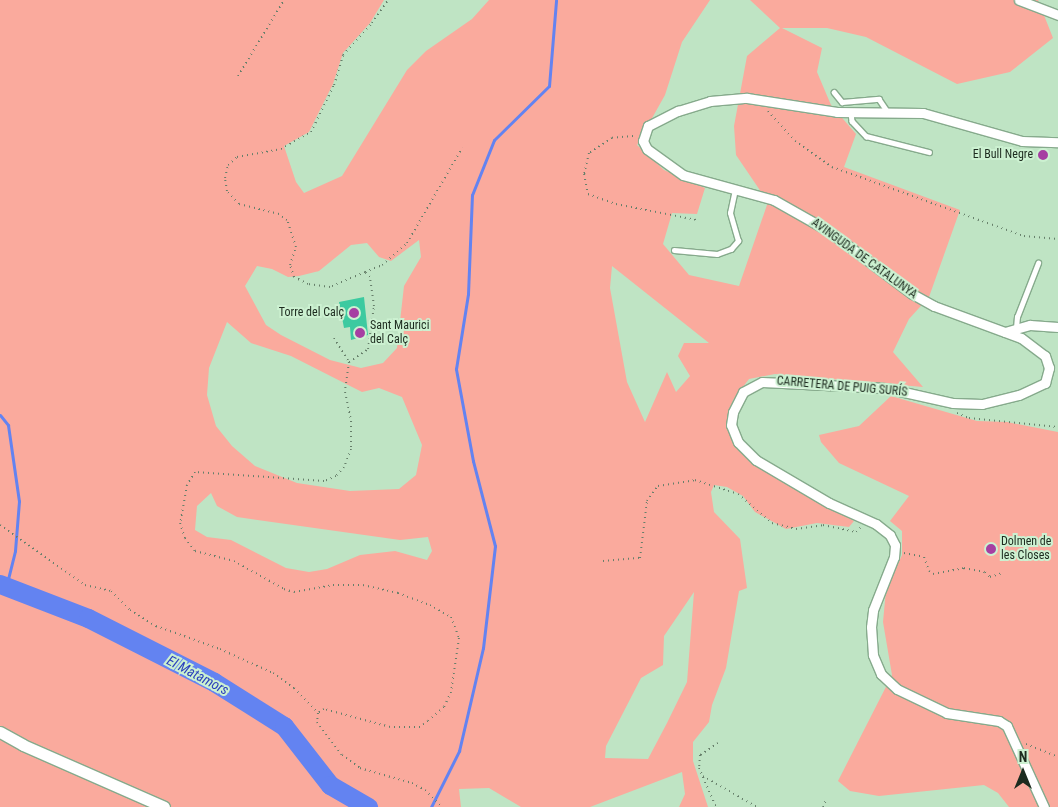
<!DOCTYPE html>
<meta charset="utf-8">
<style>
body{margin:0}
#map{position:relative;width:1058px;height:807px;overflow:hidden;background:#bfe4c4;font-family:"Roboto Condensed",sans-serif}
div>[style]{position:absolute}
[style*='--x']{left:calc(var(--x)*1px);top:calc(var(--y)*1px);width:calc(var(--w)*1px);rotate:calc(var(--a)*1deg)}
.green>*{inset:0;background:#faaa9d}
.stream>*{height:3px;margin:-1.5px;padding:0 1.5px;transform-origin:1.5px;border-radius:1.5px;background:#6383f1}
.river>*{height:19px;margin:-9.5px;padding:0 9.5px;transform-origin:9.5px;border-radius:9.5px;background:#6383f1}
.building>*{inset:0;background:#3ccaa0}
.path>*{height:2px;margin-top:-1px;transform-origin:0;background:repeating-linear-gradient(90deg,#667f6a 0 1px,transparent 0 5px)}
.roads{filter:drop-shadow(1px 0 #86aa8c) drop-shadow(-1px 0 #86aa8c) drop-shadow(0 1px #86aa8c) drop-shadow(0 -1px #86aa8c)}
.lane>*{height:4.5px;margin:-2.25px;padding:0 2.25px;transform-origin:2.25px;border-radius:2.25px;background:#fff}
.street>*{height:9px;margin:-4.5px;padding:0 4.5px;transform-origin:4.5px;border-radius:4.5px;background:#fff}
.secondary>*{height:11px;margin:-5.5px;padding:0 5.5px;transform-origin:5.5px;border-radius:5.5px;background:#fff}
.dots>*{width:14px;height:14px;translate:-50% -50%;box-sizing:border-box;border:2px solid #ccf1d1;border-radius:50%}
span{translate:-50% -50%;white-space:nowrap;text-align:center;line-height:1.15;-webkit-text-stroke:4px #ccf1d1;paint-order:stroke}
.poi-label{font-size:12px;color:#1d2b1f}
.right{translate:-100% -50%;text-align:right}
.left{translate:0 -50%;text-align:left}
.street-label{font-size:12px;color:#1d2b1f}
.water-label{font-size:14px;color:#2a3fbd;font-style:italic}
.north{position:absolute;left:998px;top:747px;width:50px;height:50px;-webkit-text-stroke:4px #ccf1d1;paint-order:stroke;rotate:0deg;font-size:14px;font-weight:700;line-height:20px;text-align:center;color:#1d2b1f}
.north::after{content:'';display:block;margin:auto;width:18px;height:22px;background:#1d2b1f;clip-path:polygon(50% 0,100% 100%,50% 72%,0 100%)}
</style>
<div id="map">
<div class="green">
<div style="clip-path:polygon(evenodd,0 0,384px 0,370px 23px,343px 53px,333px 84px,309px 132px,284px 146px,296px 182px,304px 193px,342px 176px,407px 70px,426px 51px,472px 19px,489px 0,710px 0,682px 42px,665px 95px,637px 145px,664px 170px,705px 188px,697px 214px,672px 213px,663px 244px,689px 275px,739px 286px,768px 202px,736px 155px,734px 126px,747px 56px,780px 28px,750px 0,1038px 0,1053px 38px,1010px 72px,957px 84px,866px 37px,827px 28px,782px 28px,822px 48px,817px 72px,831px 105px,856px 134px,844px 167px,960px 210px,929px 297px,909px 319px,893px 352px,923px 387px,775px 374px,749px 379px,733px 400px,728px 427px,744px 456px,854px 521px,849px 527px,817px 523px,786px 529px,755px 512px,743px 496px,727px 487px,714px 485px,711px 492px,714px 512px,740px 539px,747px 588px,739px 591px,726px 668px,712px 705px,709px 722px,693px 742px,693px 761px,708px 807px,679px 807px,685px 794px,682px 772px,590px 807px,521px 807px,489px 788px,459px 789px,461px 807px,0 807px,0 0,419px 240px,421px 257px,404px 286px,397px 348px,383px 363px,361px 368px,330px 360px,281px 335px,266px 325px,245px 286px,257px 266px,272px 269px,288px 277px,299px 276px,319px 271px,351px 245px,367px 243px,379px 257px,391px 261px,419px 240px,0 0,612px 266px,709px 343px,684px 343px,678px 356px,690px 376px,676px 392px,667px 372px,645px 422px,627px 382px,610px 288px,612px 266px,0 0,227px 322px,251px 343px,291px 356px,362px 392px,379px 388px,402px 397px,422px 445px,416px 475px,399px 489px,350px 491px,297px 483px,255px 466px,232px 446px,216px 426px,207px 395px,209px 368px,227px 322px,0 0,211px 493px,217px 506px,237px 517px,400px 540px,428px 537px,432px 551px,427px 560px,395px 551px,360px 555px,327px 569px,309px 572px,286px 568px,231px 540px,207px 537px,195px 530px,197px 506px,211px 493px,0 0,694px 592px,687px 682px,667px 723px,648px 759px,605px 758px,606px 746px,641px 678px,663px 665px,664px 636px,694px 592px)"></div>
<div style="clip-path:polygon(891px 396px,977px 421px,1007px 422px,1058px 432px,1058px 807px,1009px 807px,998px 793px,984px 785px,879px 796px,850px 791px,838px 781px,892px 675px,883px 622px,886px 590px,902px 555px,902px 531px,890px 521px,909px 496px,839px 463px,821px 442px,819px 435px,859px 426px)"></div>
</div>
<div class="stream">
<div style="--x:0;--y:415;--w:13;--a:51"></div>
<div style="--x:8;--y:425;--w:77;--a:81.8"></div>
<div style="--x:19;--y:501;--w:50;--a:94.6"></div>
<div style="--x:15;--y:551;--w:36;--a:104"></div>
<div style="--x:431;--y:807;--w:63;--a:-63.4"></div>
<div style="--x:459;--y:751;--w:106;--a:-76.9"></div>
<div style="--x:483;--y:648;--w:103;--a:-83.3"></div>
<div style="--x:495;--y:546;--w:88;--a:-104.5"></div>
<div style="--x:473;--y:461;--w:94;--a:-100.5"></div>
<div style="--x:456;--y:369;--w:76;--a:-80.9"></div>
<div style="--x:468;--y:294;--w:99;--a:-87.7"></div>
<div style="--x:472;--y:195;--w:59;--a:-68.2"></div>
<div style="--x:494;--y:140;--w:77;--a:-44.5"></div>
<div style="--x:549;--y:86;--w:86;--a:-85.3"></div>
</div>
<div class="river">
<div style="--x:0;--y:584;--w:94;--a:21.1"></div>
<div style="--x:88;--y:618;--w:141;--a:26.9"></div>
<div style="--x:214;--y:682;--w:83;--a:32.2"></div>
<div style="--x:284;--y:726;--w:75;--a:52.1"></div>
<div style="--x:330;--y:785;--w:44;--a:30.1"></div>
</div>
<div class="building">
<div style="clip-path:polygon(364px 297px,368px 335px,351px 340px,350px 327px,344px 328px,339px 302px)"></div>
</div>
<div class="path">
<div style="--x:238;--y:76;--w:89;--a:-58.8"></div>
<div style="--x:768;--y:111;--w:40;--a:48"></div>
<div style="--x:795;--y:141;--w:45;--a:35.1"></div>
<div style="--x:832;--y:167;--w:204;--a:19.8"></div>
<div style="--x:1024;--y:236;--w:34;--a:5"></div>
<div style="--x:633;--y:136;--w:21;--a:175"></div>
<div style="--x:612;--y:138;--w:27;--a:147"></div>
<div style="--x:589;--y:153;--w:22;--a:103"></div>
<div style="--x:584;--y:174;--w:20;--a:79"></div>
<div style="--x:588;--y:194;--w:30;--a:20"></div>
<div style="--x:616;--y:204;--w:83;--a:11.2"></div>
<div style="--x:365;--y:272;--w:18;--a:-22"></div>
<div style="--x:382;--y:265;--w:33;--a:-41"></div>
<div style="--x:407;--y:243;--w:110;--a:-59.9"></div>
<div style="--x:334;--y:338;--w:28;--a:58"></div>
<div style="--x:349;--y:362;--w:30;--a:98"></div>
<div style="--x:345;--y:392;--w:30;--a:78"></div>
<div style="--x:351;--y:421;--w:28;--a:90"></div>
<div style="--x:351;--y:449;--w:19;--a:111"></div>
<div style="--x:344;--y:467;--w:12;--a:132"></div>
<div style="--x:336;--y:476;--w:13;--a:157"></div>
<div style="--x:324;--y:481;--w:129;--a:-176"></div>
<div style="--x:195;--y:472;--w:15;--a:122"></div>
<div style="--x:187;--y:485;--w:39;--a:100"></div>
<div style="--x:180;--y:523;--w:16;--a:72"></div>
<div style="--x:185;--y:538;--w:16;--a:52"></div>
<div style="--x:195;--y:551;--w:40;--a:14.4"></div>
<div style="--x:234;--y:561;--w:57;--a:29.2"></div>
<div style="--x:284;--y:589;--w:10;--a:17"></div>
<div style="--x:294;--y:592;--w:40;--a:-10"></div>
<div style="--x:333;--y:585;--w:30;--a:0"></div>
<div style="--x:363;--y:585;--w:36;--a:13"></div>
<div style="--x:398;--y:593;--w:34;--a:21"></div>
<div style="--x:430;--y:605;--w:24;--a:30"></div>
<div style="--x:451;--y:617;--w:22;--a:69"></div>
<div style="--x:459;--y:638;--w:55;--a:98.4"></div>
<div style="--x:451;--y:692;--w:17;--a:115"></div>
<div style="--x:444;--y:707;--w:21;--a:139"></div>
<div style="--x:428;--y:721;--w:10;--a:143"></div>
<div style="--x:420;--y:727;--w:30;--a:180"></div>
<div style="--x:390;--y:727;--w:68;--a:-164.7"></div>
<div style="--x:324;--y:709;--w:7;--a:146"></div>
<div style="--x:318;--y:713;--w:9;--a:96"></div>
<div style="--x:317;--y:722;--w:41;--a:52.9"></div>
<div style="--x:342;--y:755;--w:22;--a:36"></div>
<div style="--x:360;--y:768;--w:54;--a:16.1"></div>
<div style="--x:412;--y:783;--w:15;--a:28"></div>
<div style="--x:425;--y:790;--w:24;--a:45"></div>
<div style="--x:349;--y:362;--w:23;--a:-34"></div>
<div style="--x:368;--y:349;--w:43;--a:-82.1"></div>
<div style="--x:374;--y:306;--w:29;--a:-98"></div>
<div style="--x:370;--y:277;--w:7;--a:-135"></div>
<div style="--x:365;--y:272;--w:38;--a:157"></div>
<div style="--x:330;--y:287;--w:22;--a:-172"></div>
<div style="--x:308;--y:284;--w:16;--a:-153"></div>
<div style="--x:294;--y:277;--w:13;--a:-108"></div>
<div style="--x:290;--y:265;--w:19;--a:-72"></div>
<div style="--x:296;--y:247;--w:28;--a:-108"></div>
<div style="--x:287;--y:220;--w:10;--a:-143"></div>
<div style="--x:279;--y:214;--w:41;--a:-166"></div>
<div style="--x:239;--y:204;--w:18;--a:-133"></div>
<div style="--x:227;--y:191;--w:13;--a:-99"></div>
<div style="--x:225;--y:178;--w:13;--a:-77"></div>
<div style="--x:228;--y:165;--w:12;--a:-42"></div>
<div style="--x:237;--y:157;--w:45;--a:-10.3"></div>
<div style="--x:281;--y:149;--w:34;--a:-30"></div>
<div style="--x:311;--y:132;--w:52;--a:-63.9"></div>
<div style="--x:334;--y:85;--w:31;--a:-73"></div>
<div style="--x:343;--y:55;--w:43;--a:-47.8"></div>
<div style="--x:372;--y:23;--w:28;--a:-55"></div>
<div style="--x:957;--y:413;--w:13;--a:23"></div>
<div style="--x:969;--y:418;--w:89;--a:5.8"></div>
<div style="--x:0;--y:525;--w:104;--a:35.2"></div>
<div style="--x:85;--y:585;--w:27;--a:13"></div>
<div style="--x:111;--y:591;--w:27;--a:45"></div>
<div style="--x:130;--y:610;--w:31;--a:32"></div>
<div style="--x:156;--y:626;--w:68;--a:19.8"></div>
<div style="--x:220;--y:649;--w:58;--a:24.4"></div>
<div style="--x:273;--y:673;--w:26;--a:36"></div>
<div style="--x:294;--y:688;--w:35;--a:46"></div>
<div style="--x:904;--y:553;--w:20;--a:11"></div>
<div style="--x:924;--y:557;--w:15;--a:70"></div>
<div style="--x:929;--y:571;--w:5;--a:37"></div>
<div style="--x:933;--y:574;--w:32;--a:-11"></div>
<div style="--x:964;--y:568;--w:21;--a:11"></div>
<div style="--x:985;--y:572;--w:7;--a:45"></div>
<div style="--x:990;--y:577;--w:13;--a:-18"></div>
<div style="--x:603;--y:561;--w:37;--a:-5"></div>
<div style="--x:640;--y:558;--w:57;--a:-83"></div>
<div style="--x:647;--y:501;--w:19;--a:-54"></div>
<div style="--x:658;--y:486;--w:37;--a:-9"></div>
<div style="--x:695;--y:480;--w:45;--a:18"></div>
<div style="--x:738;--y:494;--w:45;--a:40.5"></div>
<div style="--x:772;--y:523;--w:25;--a:14"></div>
<div style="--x:796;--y:529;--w:27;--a:-8"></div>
<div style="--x:823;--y:525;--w:34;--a:12"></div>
<div style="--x:856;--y:532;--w:6;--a:-45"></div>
<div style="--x:718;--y:743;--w:22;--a:146"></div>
<div style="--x:700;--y:755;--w:13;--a:94"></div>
<div style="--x:699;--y:768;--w:40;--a:66.6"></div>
<div style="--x:715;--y:805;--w:4;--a:27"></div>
<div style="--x:1026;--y:744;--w:35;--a:22"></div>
<div style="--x:703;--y:776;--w:62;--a:29.9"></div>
<div style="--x:823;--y:807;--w:8;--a:-67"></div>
</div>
<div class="roads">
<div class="lane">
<div style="--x:834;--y:92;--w:13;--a:51"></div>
<div style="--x:842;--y:102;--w:37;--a:-5"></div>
<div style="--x:879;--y:99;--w:14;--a:56"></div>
<div style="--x:851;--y:113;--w:8;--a:83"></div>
<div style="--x:852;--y:121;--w:21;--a:47"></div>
<div style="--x:866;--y:136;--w:65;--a:14.3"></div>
<div style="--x:674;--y:250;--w:43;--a:5.3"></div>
<div style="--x:717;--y:254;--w:15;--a:-20"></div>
<div style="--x:731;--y:249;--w:11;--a:-49"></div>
<div style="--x:738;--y:241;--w:29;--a:-106"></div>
<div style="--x:730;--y:213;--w:24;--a:-78"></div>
<div style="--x:1016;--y:328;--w:11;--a:-85"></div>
<div style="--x:1017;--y:317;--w:58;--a:-68.7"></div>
</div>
<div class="street">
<div style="--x:1019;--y:0;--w:42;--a:21"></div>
<div style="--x:1005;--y:332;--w:26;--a:-16"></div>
<div style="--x:1030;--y:325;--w:28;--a:4"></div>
<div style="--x:1044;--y:807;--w:89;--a:-114.6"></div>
<div style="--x:1007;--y:726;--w:9;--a:-148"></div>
<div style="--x:999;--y:721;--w:53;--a:-171.3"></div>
<div style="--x:947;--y:713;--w:55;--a:-154.4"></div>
<div style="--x:897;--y:689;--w:22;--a:-137"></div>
<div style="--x:881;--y:674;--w:21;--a:-113"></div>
<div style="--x:873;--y:655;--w:28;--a:-94"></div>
<div style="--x:871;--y:627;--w:17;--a:-83"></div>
<div style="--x:873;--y:610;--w:57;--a:-68.4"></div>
<div style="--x:894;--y:557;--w:12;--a:-85"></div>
<div style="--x:895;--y:545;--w:11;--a:-117"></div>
<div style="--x:890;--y:535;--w:18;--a:-142"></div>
<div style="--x:876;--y:524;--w:51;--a:-155.9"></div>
<div style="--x:829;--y:503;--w:85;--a:-149.5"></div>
<div style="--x:756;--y:460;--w:25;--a:-135"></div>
<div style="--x:738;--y:442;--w:18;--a:-112"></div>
<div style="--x:731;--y:425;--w:13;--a:-81"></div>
<div style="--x:733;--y:412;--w:22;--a:-63"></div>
<div style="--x:743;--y:392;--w:21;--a:-28"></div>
<div style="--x:762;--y:382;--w:124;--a:2.8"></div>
<div style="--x:886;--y:388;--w:69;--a:12.6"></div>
<div style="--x:953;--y:403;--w:29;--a:2"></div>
<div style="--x:982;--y:404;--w:38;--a:-14"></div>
<div style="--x:1019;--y:395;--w:29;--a:-25"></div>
<div style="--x:1045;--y:383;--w:16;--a:-75"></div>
<div style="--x:1049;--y:368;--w:13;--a:-108"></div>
<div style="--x:1045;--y:356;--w:30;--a:-143"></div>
<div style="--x:1021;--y:338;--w:93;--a:-159.8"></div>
<div style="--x:934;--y:306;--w:25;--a:-151"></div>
<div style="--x:912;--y:294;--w:106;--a:-143"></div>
<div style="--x:827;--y:230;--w:61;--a:-150.5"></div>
<div style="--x:774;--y:200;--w:94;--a:-164.6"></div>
<div style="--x:683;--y:175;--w:44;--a:-144.2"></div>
<div style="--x:647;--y:149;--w:9;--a:-117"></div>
<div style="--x:643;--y:141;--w:16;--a:-72"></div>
<div style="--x:648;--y:126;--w:34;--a:-27"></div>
<div style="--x:678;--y:111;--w:34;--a:-17"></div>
<div style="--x:710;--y:101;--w:37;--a:-5"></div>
<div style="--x:747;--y:98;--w:91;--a:8.8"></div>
<div style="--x:837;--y:112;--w:86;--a:0.7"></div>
<div style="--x:923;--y:113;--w:103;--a:15.8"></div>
<div style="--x:1022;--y:141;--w:36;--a:2"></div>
</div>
<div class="secondary">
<div style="--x:0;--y:732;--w:26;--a:29"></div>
<div style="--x:23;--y:745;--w:154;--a:23.7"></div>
</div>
</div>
<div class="dots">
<div style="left:1043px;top:155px;background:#a63fa2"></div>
<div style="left:354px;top:313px;background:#a63fa2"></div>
<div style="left:360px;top:333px;background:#a63fa2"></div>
<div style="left:991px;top:549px;background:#a63fa2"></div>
</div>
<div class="poi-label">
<span class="right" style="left:1033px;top:155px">El Bull Negre</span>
<span class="right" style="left:344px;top:313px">Torre del Calç</span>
<span class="left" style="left:370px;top:333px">Sant Maurici<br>del Calç</span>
<span class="left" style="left:1001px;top:549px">Dolmen de<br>les Closes</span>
</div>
<div class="street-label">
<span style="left:864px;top:259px;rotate:36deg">AVINGUDA DE CATALUNYA</span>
<span style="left:842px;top:387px;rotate:5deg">CARRETERA DE PUIG SURÍS</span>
</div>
<div class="water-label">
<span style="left:198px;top:675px;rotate:28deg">El Matamors</span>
</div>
<div class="north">N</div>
</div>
